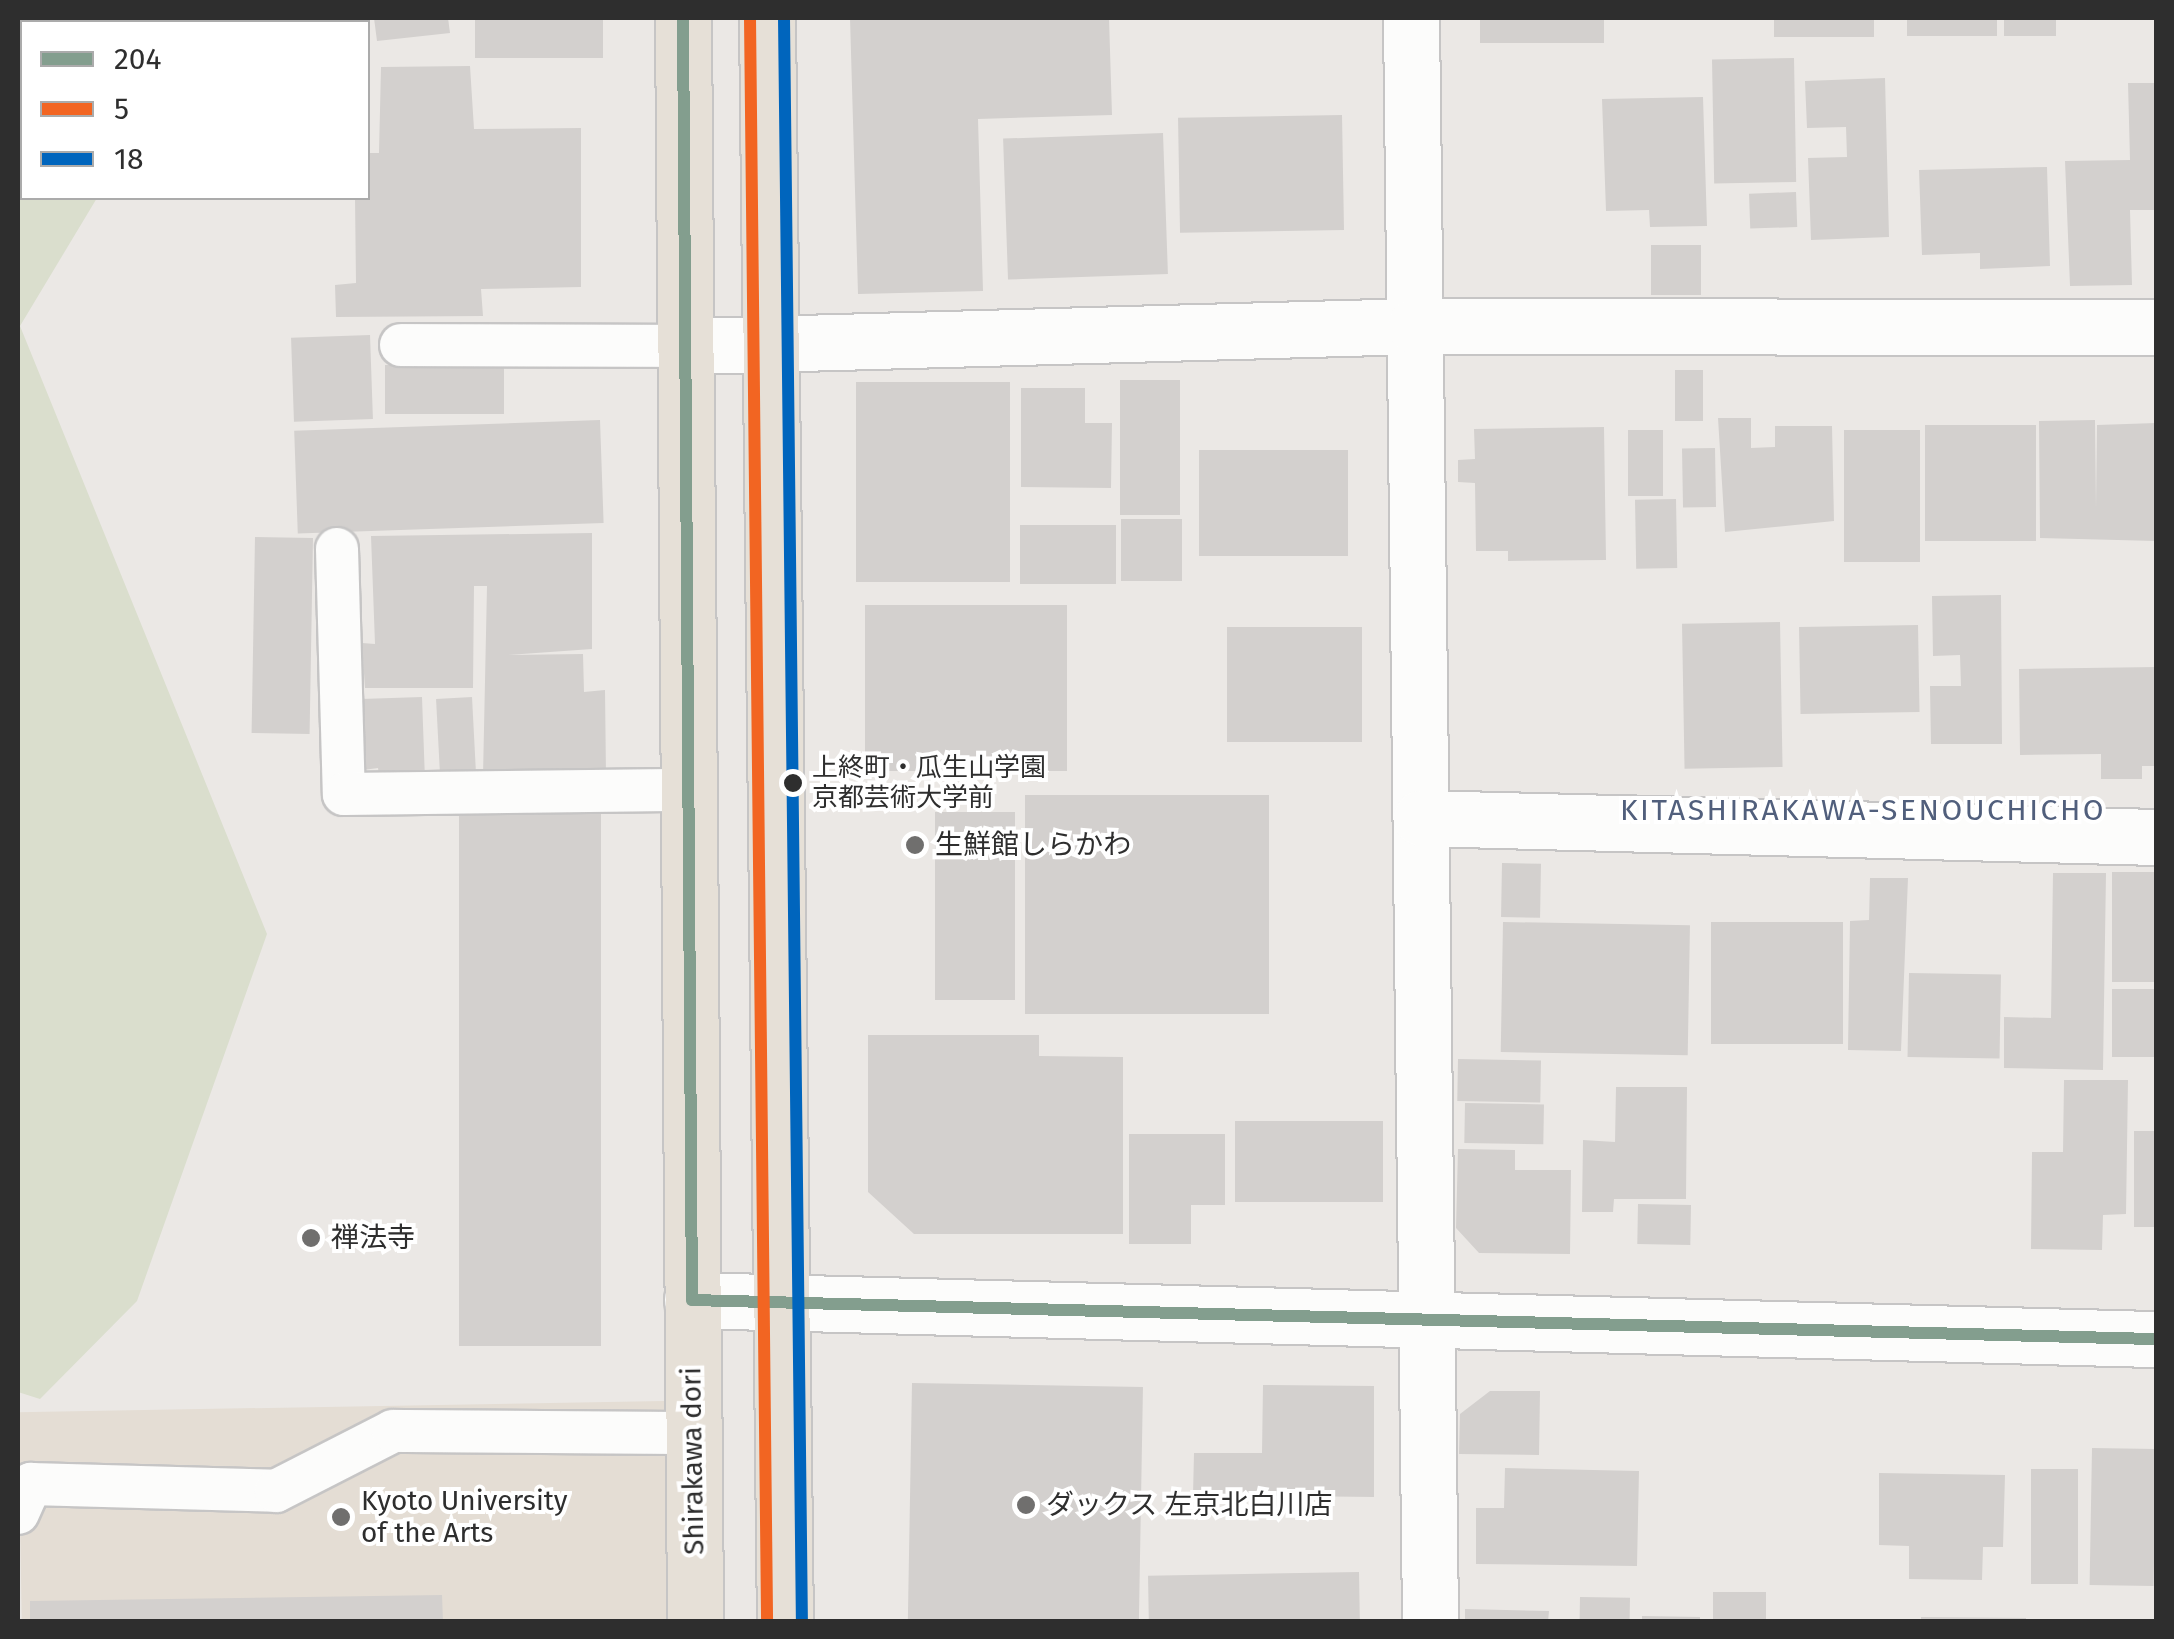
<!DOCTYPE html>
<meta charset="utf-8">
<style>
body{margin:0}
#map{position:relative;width:2174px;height:1639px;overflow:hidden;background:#ebe8e5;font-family:"Fira Sans","Noto Sans JP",sans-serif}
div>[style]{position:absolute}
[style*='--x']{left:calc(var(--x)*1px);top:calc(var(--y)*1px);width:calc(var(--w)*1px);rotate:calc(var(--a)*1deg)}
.education>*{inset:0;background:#e4ddd4;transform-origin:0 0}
.cemetery>*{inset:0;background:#dadecd}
.building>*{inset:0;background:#d3d0ce;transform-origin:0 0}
.roads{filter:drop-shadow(2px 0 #c6c5c5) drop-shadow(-2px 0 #c6c5c5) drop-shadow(0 2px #c6c5c5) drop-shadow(0 -2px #c6c5c5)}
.service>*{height:42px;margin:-21px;padding:0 21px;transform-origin:21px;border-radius:21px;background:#fcfcfb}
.minor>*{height:55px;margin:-27.5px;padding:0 27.5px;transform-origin:27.5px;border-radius:27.5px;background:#fcfcfb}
.tertiary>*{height:55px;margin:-27.5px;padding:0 27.5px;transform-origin:27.5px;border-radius:27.5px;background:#fcfcfb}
.primary>*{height:55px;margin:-27.5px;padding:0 27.5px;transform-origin:27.5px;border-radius:27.5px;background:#e6e0d7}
.bus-1>*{height:12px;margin:-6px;padding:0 6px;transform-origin:6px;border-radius:6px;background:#839e8e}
.bus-2>*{height:12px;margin:-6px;padding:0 6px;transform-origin:6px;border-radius:6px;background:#f26522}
.bus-3>*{height:12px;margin:-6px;padding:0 6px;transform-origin:6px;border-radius:6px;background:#0065bd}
.dots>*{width:28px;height:28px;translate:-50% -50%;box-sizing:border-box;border:5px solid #fff;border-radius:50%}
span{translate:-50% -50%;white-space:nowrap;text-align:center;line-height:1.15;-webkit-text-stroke:8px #fff;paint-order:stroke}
.bus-label{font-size:26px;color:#2e2e2e}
.left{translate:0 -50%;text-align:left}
.poi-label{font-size:28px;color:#2e2e2e}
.street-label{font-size:28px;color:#2e2e2e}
.neighbourhood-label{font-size:30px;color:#515f7c;letter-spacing:2.5px}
.frame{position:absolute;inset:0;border:20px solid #2e2e2e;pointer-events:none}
.legend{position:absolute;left:20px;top:20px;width:350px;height:180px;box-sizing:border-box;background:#fff;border:2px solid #ababab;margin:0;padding:12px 18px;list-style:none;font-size:30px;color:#2e2e2e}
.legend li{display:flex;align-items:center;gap:20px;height:50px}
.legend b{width:50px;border:2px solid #ababab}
</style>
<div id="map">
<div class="education">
<div style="left:664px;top:1401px;width:220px;height:646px;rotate:89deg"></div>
</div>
<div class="cemetery">
<div style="clip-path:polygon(18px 18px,123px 18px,22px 22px,22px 198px,97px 198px,20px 326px,267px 934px,137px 1301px,40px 1399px,18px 1392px)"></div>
</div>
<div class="building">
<div style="clip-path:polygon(259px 18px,326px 18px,321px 22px)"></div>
<div style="clip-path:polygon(374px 18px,448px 18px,450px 33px,377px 41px)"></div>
<div style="left:475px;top:18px;width:128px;height:40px"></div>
<div style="clip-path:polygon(850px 18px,1109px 18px,1112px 115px,978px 119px,983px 291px,858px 294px)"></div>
<div style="left:1480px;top:18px;width:124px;height:25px"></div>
<div style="left:1774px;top:18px;width:100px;height:19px"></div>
<div style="left:1907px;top:18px;width:90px;height:18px"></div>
<div style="left:2004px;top:18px;width:52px;height:18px"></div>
<div style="left:1794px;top:58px;width:124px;height:82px;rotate:89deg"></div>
<div style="clip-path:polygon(470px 66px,474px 129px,581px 128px,581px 287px,481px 289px,483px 316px,336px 317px,335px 285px,356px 283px,355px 198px,368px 198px,368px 153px,379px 153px,381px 67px)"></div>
<div style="clip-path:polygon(1885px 78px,1889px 237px,1811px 240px,1808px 158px,1847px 157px,1846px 127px,1807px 128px,1805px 81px)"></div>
<div style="clip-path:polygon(2128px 83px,2156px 83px,2156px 210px,2130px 210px,2132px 285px,2070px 286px,2065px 161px,2130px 160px)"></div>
<div style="clip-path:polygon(1703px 97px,1707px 226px,1650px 227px,1649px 210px,1606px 211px,1602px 99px)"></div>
<div style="left:1342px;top:115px;width:115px;height:164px;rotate:89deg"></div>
<div style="left:1163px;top:133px;width:141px;height:160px;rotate:88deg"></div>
<div style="clip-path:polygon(2047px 167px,2050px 266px,1980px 269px,1980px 253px,1922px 255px,1919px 170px)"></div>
<div style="left:1796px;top:192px;width:35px;height:47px;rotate:88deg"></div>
<div style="left:1651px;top:245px;width:50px;height:50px"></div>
<div style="left:370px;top:335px;width:84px;height:79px;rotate:88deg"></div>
<div style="left:385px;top:365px;width:119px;height:49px"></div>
<div style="left:1703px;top:370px;width:51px;height:28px;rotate:90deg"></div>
<div style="left:1120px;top:380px;width:60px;height:135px"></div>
<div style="left:1010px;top:382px;width:200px;height:154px;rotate:90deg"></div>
<div style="clip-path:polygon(1021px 388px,1085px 388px,1085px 423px,1112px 423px,1111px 488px,1021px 487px)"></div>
<div style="clip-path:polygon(1718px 418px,1751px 418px,1751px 448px,1775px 447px,1775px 426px,1832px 426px,1834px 521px,1725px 532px)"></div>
<div style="left:600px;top:420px;width:103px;height:306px;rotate:88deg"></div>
<div style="clip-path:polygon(2095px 420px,2096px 508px,2097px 425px,2156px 423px,2156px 541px,2040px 538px,2039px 421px)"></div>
<div style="left:2036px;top:425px;width:116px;height:111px;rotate:90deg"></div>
<div style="clip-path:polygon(1604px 427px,1606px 560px,1508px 561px,1508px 551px,1476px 551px,1475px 483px,1458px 482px,1458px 460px,1475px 459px,1474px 429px)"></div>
<div style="left:1628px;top:430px;width:35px;height:66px"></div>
<div style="left:1844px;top:430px;width:76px;height:132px"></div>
<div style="left:1715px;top:448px;width:59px;height:33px;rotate:89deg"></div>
<div style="left:1199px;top:450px;width:149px;height:106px"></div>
<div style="left:1676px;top:499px;width:69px;height:41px;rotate:89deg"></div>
<div style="left:1182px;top:519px;width:62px;height:61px;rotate:90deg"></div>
<div style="left:1020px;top:525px;width:96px;height:59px"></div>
<div style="clip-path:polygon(592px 533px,592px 649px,507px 655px,583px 654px,584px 692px,605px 690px,606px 775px,483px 776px,487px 586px,474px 586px,473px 688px,365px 688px,362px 643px,375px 644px,371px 536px)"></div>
<div style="left:255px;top:537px;width:58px;height:196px;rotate:1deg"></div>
<div style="clip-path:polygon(2001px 595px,2002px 744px,1931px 744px,1930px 686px,1961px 686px,1960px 655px,1933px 656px,1932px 596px)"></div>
<div style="left:865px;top:605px;width:202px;height:166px"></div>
<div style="left:1780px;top:622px;width:145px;height:98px;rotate:89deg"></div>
<div style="left:1918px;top:625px;width:87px;height:119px;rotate:89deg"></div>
<div style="left:1227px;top:627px;width:135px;height:115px"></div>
<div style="clip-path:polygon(2156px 667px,2156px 766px,2142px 766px,2142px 779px,2101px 779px,2101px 754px,2020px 755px,2019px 669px)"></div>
<div style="clip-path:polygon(422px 697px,425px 780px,380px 782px,378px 768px,363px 770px,361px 699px)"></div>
<div style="left:472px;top:697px;width:80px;height:36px;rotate:87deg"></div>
<div style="left:1025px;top:795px;width:244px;height:219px"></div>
<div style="left:459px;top:803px;width:142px;height:543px"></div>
<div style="left:935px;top:812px;width:80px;height:188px"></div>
<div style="left:1502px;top:863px;width:39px;height:54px;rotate:1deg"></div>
<div style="left:2112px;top:872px;width:44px;height:110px"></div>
<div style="clip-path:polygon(2053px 873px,2106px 873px,2103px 1070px,2004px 1068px,2004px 1017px,2051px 1018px)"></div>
<div style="clip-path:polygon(1870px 878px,1908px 878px,1901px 1051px,1848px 1050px,1850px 921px,1869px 920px)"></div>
<div style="left:1503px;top:922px;width:187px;height:130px;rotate:1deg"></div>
<div style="left:1711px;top:922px;width:132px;height:122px"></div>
<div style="left:1909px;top:973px;width:92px;height:84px;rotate:1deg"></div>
<div style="left:2112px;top:989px;width:44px;height:68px"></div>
<div style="clip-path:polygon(868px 1035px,1039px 1035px,1039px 1056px,1123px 1057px,1123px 1234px,914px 1234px,868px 1192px)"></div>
<div style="left:1458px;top:1059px;width:83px;height:42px;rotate:1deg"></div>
<div style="clip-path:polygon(2064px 1080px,2128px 1080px,2126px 1214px,2103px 1215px,2102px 1250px,2031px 1249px,2032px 1152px,2063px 1152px)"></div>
<div style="clip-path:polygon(1616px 1087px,1687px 1087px,1686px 1199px,1614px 1199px,1613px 1212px,1582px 1212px,1583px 1140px,1615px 1142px)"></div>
<div style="left:1465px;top:1103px;width:79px;height:40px;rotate:1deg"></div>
<div style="left:1235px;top:1121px;width:148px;height:81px"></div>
<div style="left:2134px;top:1131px;width:22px;height:96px"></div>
<div style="clip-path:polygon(1129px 1134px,1225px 1134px,1225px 1205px,1191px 1205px,1191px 1244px,1129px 1244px)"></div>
<div style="clip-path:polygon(1458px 1149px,1515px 1150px,1515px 1170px,1571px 1170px,1570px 1254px,1479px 1253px,1456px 1228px)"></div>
<div style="left:1638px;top:1204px;width:53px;height:40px;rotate:1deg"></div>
<div style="left:912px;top:1383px;width:231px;height:239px;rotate:1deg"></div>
<div style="clip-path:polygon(1263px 1385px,1374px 1386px,1374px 1497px,1193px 1495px,1194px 1453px,1262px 1453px)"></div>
<div style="clip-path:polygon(1490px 1391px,1540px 1391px,1539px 1455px,1459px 1454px,1460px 1414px)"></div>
<div style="left:2092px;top:1448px;width:64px;height:137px;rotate:1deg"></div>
<div style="clip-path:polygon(1505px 1468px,1639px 1471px,1637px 1566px,1476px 1564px,1476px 1508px,1504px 1508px)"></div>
<div style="left:2031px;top:1469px;width:47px;height:115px"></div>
<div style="clip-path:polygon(1879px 1473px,2005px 1475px,2003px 1547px,1983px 1547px,1982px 1580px,1909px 1579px,1909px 1546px,1879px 1545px)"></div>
<div style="left:1359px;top:1572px;width:50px;height:211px;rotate:89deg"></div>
<div style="left:1713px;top:1592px;width:53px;height:30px"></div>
<div style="clip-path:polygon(442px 1595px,443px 1622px,30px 1622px,30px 1601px)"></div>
<div style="left:1580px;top:1597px;width:50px;height:25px;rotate:1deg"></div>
<div style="clip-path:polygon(1465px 1609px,1549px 1611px,1548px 1622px,1465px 1622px)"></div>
<div style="clip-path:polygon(1642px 1616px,1700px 1617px,1700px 1622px,1642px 1622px)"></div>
<div style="clip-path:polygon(1921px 1617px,2026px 1618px,2026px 1622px,1921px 1622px)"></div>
</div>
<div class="roads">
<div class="service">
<div style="--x:401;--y:345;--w:290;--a:0.2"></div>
<div style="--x:337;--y:549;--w:245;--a:88.4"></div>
<div style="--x:344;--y:794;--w:347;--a:-0.7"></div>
<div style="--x:18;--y:1513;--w:32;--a:-66"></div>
<div style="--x:31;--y:1484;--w:245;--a:1.6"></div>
<div style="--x:276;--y:1491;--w:131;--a:-27.1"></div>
<div style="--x:393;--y:1431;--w:300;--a:0.4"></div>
</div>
<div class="minor">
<div style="--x:1411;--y:18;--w:1604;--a:89.32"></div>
<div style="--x:691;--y:346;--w:724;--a:-1.58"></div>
<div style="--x:1415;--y:326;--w:741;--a:0.08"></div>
<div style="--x:1421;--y:818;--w:735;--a:1.48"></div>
</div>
<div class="tertiary">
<div style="--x:692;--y:1300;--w:1465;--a:1.53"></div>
</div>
<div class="primary">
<div style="--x:683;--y:18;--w:1604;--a:89.57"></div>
<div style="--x:767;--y:18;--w:1604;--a:89.36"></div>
</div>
</div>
<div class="bus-1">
<div style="--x:683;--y:18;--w:1282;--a:89.6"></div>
<div style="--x:692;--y:1300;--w:1465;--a:1.53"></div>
</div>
<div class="bus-2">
<div style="--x:750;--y:18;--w:1604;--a:89.39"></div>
</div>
<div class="bus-3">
<div style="--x:784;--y:18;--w:1604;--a:89.36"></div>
</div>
<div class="dots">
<div style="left:793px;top:783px;background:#2e2e2e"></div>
<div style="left:915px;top:845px;background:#706f6e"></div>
<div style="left:311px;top:1238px;background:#706f6e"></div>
<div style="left:1026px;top:1505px;background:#706f6e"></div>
<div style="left:341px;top:1517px;background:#706f6e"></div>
</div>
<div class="bus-label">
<span class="left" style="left:812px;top:783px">上終町・瓜生山学園<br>京都芸術大学前</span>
</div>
<div class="poi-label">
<span class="left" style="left:935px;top:845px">生鮮館しらかわ</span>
<span class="left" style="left:331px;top:1238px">禅法寺</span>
<span class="left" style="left:361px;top:1517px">Kyoto University<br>of the Arts</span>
<span class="left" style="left:1046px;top:1505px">ダックス 左京北白川店</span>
</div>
<div class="street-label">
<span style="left:693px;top:1461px;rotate:-91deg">Shirakawa dori</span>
</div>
<div class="neighbourhood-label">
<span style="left:1863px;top:810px">KITASHIRAKAWA-SENOUCHICHO</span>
</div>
<div class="frame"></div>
<ul class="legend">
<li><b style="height:12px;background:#839e8e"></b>204</li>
<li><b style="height:12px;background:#f26522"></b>5</li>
<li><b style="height:12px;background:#0065bd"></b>18</li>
</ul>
</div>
